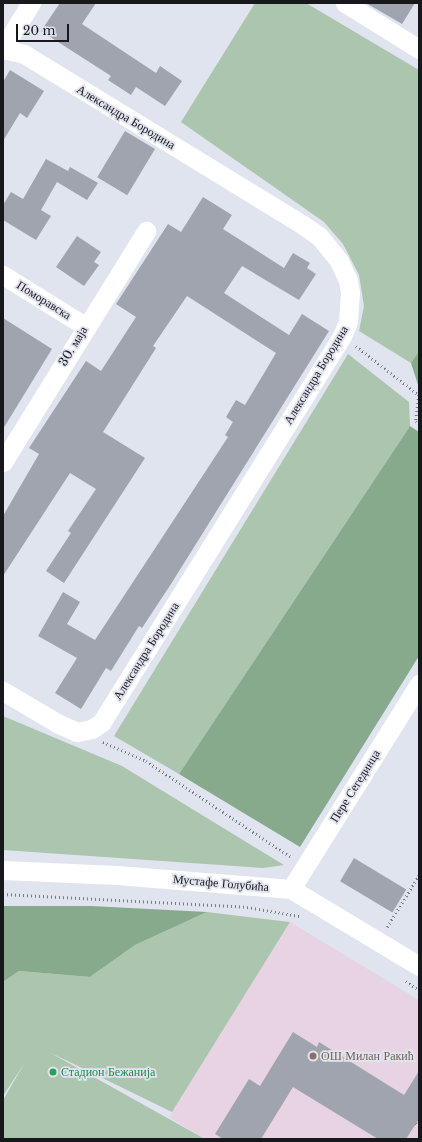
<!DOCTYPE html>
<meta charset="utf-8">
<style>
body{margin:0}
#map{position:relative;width:422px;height:1142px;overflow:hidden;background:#e0e4ef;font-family:"Libre Baskerville",serif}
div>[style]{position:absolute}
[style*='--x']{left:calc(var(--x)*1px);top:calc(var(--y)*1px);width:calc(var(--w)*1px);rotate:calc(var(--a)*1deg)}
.education>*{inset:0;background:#e8d3e2}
.green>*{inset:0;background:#acc5af}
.forest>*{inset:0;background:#87aa8c}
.building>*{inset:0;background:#a0a4ae;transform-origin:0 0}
.path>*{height:2.5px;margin-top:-1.25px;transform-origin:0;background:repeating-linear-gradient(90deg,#797c83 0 1px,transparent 0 4px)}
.minor>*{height:19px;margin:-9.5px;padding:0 9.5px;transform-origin:9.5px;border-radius:9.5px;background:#fff}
.dots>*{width:11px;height:11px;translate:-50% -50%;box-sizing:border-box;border:2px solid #e0e4ef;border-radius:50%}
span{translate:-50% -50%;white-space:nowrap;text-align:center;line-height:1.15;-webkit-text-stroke:3.5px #e0e4ef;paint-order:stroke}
.street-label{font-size:12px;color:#17181c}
.education-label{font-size:12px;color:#785e54}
.left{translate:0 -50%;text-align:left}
.leisure-label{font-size:12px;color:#27864d}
.frame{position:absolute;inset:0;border:4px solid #17181c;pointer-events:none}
.scale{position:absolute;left:16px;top:24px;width:53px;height:18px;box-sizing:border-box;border:2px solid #17181c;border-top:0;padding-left:5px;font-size:12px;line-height:14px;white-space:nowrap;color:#17181c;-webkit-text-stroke:3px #e0e4ef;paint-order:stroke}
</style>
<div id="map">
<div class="education">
<div style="clip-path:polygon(290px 922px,419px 1000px,419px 1139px,205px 1139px,169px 1117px)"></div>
</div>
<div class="green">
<div style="clip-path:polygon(255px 3px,306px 3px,419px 70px,419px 351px,411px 363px,359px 331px,364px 306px,359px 275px,343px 244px,324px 222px,181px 122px)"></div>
<div style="clip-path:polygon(348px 354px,409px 402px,410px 426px,179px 774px,114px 736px)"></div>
<div style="clip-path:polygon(3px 716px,122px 766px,284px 865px,263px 868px,3px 850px)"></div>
<div style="clip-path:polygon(207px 912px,290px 922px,172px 1112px,49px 1052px,205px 1139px,3px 1139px,3px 1100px,24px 1064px,3px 1096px,3px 982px,19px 971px,90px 977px,135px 945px)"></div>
</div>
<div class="forest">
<div style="clip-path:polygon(419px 351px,419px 388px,411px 363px)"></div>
<div style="clip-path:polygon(410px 426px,419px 432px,419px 656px,300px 847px,179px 774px)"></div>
<div style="clip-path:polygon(3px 906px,91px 906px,207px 912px,135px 945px,90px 977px,19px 971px,3px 982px)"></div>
</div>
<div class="building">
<div style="clip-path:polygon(60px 3px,96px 3px,82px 24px,156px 73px,160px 66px,182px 81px,165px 106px,136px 87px,131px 95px,108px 80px,111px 76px,41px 31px)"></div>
<div style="clip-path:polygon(366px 3px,415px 3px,402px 24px)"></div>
<div style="clip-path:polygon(10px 70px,44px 91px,27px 118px,20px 113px,3px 141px,3px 82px)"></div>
<div style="left:125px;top:131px;width:35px;height:54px;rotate:31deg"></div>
<div style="clip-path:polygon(46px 159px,68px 171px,70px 167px,98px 183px,87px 200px,57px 182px,41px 210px,51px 216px,36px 240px,3px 220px,3px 205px,11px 192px,23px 199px)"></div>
<div style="clip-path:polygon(203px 197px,232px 215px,223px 229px,284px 268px,293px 253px,310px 263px,307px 268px,316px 274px,299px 300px,242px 266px,224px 293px,289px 335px,302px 314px,329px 331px,171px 584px,142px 628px,139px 626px,111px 671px,106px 668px,81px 709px,55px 693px,77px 658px,38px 636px,63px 592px,80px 602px,67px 624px,95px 640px,228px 437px,225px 435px,233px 422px,226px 417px,236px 400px,245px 405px,276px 353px,187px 296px,153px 346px,156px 348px,103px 432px,145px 458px,64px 583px,46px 571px,71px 533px,68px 531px,96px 489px,70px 473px,3px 576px,3px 516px,39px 454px,29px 448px,86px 361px,101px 371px,136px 317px,116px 304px,168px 224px,181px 232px)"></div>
<div style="clip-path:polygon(77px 236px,101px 252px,94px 262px,99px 265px,84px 286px,56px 267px)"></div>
<div style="clip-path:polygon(3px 318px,52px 349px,3px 429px)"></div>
<div style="left:354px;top:858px;width:61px;height:27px;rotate:31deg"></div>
<div style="clip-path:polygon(293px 1032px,317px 1047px,319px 1042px,404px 1095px,419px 1071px,419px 1119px,406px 1139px,378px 1139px,293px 1087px,261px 1139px,223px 1139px,215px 1134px,249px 1079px,260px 1086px)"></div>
</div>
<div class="path">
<div style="--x:356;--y:346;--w:80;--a:37.9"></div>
<div style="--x:419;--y:395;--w:26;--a:97"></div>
<div style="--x:416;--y:421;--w:4;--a:34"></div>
<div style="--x:103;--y:742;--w:47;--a:23.8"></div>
<div style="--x:146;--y:761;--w:174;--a:33.5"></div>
<div style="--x:3;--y:894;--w:244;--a:3"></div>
<div style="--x:247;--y:907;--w:53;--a:9.8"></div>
<div style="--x:387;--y:927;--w:61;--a:-58.4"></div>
<div style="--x:406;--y:981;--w:16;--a:35"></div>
<div style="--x:416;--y:1123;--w:4;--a:34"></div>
</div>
<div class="minor">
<div style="--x:345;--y:3;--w:87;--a:31.9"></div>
<div style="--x:3;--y:48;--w:53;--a:-58.1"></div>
<div style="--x:3;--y:49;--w:22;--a:13"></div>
<div style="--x:24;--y:54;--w:327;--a:31.5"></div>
<div style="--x:303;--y:225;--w:19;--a:35"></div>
<div style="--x:319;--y:236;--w:32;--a:51"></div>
<div style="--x:339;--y:261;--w:21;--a:65"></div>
<div style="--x:348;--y:280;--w:13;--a:81"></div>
<div style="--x:350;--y:293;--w:29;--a:94"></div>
<div style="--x:348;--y:322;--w:15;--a:113"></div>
<div style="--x:342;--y:336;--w:455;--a:121.9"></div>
<div style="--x:102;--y:722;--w:12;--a:145"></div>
<div style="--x:92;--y:729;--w:15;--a:169"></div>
<div style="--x:77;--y:732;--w:22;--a:-156"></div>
<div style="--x:57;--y:723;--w:63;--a:-149.3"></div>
<div style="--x:3;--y:275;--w:97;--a:31.9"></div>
<div style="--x:3;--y:462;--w:272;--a:-58.2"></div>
<div style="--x:3;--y:870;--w:114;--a:2.5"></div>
<div style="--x:117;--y:875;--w:175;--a:4.6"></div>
<div style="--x:291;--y:889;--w:149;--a:31"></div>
<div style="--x:291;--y:889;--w:242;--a:-58"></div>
</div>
<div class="dots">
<div style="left:313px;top:1056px;background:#8d6e63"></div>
<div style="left:53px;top:1072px;background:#2e9e5b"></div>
</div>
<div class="street-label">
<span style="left:126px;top:117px;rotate:31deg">Александра Бородина</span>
<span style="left:44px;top:300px;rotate:32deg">Поморавска</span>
<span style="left:73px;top:346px;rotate:-59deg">30. маја</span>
<span style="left:316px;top:375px;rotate:-59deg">Александра Бородина</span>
<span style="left:146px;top:651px;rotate:-58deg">Александра Бородина</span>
<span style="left:355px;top:786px;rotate:-58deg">Пере Сегединца</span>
<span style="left:221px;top:883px;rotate:5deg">Мустафе Голубића</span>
</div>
<div class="education-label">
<span class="left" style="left:321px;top:1056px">ОШ Милан Ракић</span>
</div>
<div class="leisure-label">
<span class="left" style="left:61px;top:1072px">Стадион Бежанија</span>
</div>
<div class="frame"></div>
<div class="scale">20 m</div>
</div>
